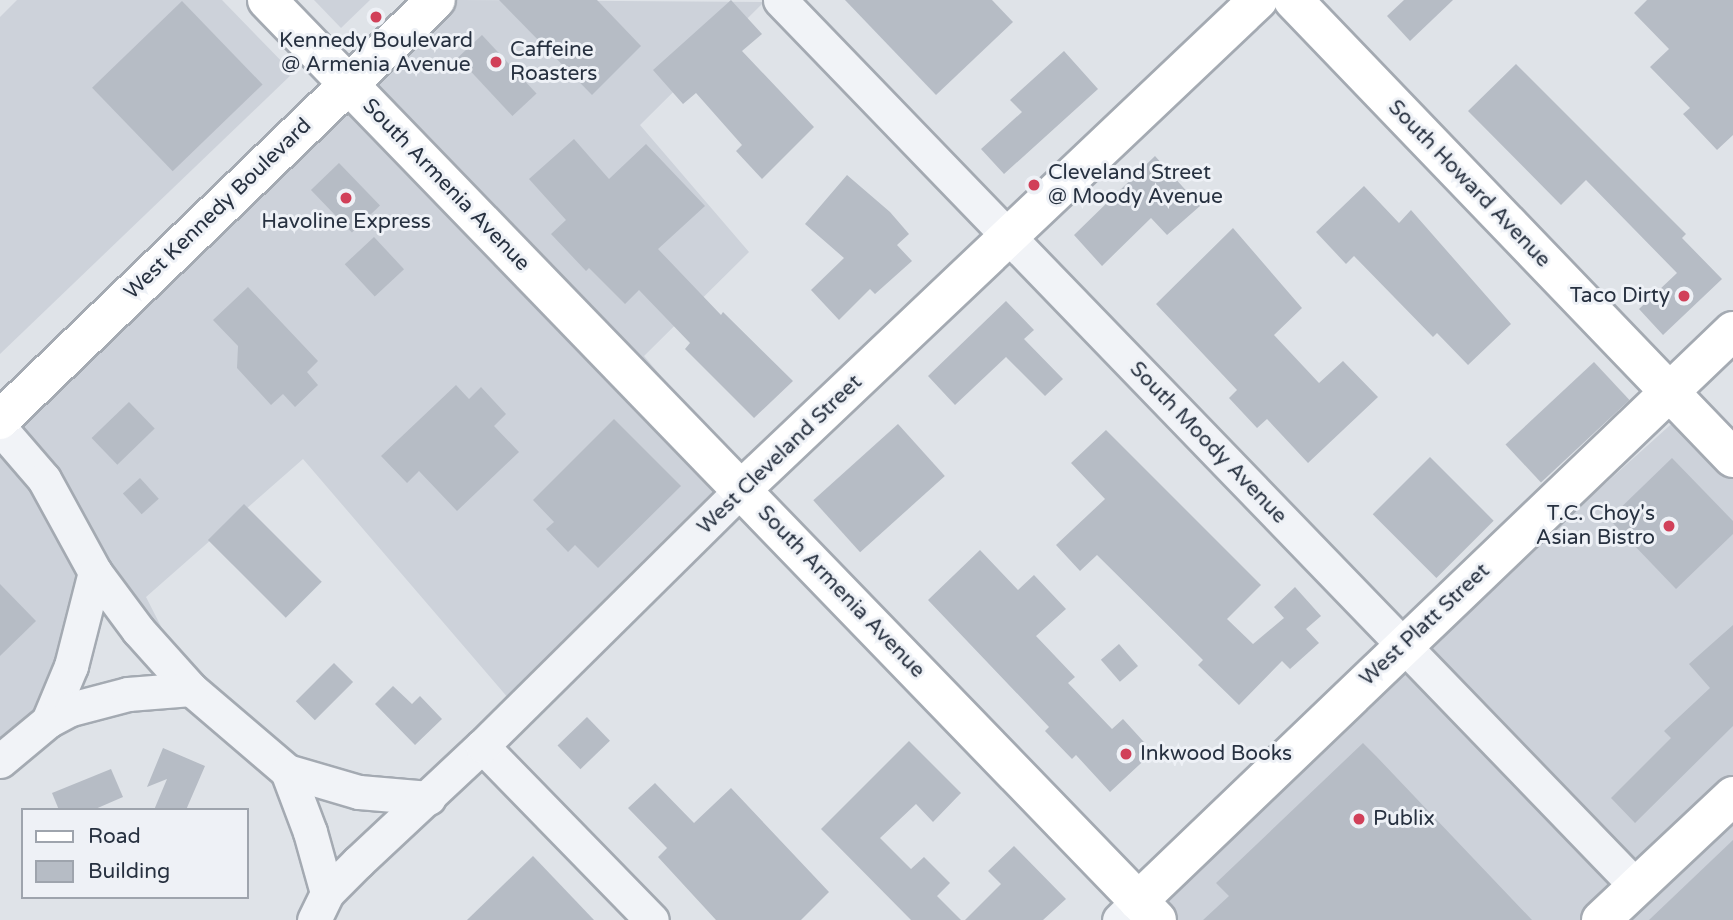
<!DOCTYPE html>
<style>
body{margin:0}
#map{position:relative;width:1733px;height:920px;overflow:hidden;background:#dfe3e8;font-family:"Varela Round",sans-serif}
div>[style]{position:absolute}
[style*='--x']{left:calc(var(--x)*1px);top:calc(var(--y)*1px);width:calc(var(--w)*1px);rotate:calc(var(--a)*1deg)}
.built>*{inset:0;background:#cdd2da}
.building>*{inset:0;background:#b6bcc5;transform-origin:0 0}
.roads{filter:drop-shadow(2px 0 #a4aab2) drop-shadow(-2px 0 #a4aab2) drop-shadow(0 2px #a4aab2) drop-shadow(0 -2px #a4aab2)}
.minor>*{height:33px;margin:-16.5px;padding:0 16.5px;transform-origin:16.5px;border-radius:16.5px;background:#f1f3f7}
.major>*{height:38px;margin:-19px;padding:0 19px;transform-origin:19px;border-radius:19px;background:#fff}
.dots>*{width:19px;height:19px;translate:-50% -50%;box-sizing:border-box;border:4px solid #eef1f6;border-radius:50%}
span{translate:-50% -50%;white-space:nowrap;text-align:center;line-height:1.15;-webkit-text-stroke:6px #eef1f6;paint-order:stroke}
.poi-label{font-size:21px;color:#273140}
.left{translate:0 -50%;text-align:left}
.right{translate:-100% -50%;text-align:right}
.street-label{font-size:21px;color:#273140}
.legend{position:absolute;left:21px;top:808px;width:228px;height:91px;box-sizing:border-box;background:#eef1f6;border:2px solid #9ea4ad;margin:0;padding:9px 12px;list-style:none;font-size:21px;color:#273140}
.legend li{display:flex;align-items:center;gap:14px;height:35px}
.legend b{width:35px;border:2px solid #9ea4ad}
</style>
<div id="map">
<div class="built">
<div style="clip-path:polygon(17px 0,222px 0,293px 73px,0 354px,0 17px)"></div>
<div style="clip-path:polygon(314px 0,370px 0,341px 28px)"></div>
<div style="clip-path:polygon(457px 0,764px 2px,640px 125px,749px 252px,644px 356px,738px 467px,367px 85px)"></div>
<div style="clip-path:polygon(349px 102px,724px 488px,509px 699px,303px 459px,146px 597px,174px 652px,110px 570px,111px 563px,104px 561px,15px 425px)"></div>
<div style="clip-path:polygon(1678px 418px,1733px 476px,1733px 776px,1636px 868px,1423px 648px)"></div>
<div style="clip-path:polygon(0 446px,13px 458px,82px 572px,59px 660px,37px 712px,0 743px)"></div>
<div style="clip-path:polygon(1404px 664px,1618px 885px,1581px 920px,1175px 920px,1158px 902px)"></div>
<div style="clip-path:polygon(1733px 815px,1733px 920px,1622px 920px)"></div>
</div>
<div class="building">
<div style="clip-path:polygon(499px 0,597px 0,641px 46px,592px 95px)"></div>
<div style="clip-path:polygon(731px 0,762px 34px,742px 51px,814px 127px,762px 179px,736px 151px,742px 145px,696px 93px,683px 104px,653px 70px)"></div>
<div style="clip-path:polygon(845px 0,992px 0,1013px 22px,936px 95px)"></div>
<div style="clip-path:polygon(1404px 0,1453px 0,1410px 41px,1387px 16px)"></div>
<div style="clip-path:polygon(1647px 0,1733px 0,1733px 135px,1717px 150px,1683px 114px,1690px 108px,1650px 67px,1669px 49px,1634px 13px)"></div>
<div style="left:182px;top:1px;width:116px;height:125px;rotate:46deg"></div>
<div style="left:482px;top:35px;width:80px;height:33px;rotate:47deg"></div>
<div style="clip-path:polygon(1064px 51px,1098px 89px,1004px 174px,981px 149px,1022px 112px,1010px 100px)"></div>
<div style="clip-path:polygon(1516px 64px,1686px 234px,1682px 238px,1722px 279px,1663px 335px,1639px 309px,1677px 273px,1586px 180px,1561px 205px,1468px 111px)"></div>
<div style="clip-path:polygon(574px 139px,609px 179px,646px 144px,705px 206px,658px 249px,721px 315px,723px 312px,793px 381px,754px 418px,685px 349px,690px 343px,639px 290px,625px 304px,589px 268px,586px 271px,551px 234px,566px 220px,529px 179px)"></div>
<div style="clip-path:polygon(1155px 156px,1200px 206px,1167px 235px,1151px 218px,1102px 266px,1074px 235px)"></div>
<div style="left:339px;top:163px;width:59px;height:39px;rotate:46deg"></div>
<div style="clip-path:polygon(847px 175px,890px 212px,909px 234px,897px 245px,912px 261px,875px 294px,870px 289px,839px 320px,811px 290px,844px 258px,805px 224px)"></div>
<div style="clip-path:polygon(1364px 186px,1399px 223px,1411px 210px,1511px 324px,1468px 365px,1437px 333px,1433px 337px,1354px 256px,1346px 264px,1316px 232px)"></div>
<div style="clip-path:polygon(1233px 228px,1302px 308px,1274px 335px,1319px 383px,1343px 361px,1378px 397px,1308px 463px,1267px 419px,1257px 428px,1229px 398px,1237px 390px,1156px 304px)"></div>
<div style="left:374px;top:237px;width:44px;height:40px;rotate:47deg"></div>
<div style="clip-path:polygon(248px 287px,318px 361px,307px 372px,318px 385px,295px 407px,283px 394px,271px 405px,237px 368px,238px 346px,213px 320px)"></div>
<div style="clip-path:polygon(1006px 301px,1034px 330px,1024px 339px,1063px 379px,1045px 396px,1006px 357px,955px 405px,928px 376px)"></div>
<div style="left:1594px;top:362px;width:52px;height:121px;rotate:47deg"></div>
<div style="clip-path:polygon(456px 385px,469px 399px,481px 387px,506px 414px,494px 426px,519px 452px,457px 511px,419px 471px,407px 483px,381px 456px)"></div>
<div style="left:129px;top:402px;width:37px;height:52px;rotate:46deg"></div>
<div style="clip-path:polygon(614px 419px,681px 486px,598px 568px,575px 545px,568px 552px,546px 529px,554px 522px,533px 500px)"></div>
<div style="left:898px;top:424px;width:70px;height:114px;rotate:48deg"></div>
<div style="clip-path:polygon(1106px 430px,1261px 585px,1227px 619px,1253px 644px,1284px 618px,1274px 607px,1295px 587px,1321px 616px,1306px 629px,1319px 643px,1290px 669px,1282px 661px,1239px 705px,1198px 665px,1203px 660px,1097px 555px,1080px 571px,1056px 545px,1105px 499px,1071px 463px)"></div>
<div style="left:1430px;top:457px;width:90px;height:81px;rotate:45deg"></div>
<div style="clip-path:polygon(1672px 458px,1733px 521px,1733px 534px,1676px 589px,1609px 519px)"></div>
<div style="left:140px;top:478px;width:28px;height:23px;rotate:48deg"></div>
<div style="left:244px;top:504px;width:110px;height:51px;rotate:45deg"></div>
<div style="clip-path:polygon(980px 550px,1018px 590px,1034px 575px,1066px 609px,1036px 636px,1075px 677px,1068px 683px,1112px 729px,1123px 719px,1153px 752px,1110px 792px,1076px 755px,1072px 759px,1045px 731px,1049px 727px,928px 600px)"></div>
<div style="clip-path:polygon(0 584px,36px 621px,0 656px)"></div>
<div style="clip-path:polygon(1733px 625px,1733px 726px,1635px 823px,1611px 798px,1671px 738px,1664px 731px,1710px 688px,1689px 664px)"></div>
<div style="left:1119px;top:644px;width:29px;height:24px;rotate:49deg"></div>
<div style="left:334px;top:663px;width:27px;height:54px;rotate:45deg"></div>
<div style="clip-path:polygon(393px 686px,412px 704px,420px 696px,442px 719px,415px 745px,375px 704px)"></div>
<div style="left:587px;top:717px;width:33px;height:41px;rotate:46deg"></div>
<div style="clip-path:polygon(909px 741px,961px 793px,933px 822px,916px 804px,880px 838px,911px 869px,924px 857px,950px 883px,937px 896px,961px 920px,911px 920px,821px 829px)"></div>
<div style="clip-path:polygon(1363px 743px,1376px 756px,1532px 920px,1203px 920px,1229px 896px,1216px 883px)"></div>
<div style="clip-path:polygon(163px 748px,205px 766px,186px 810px,154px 810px,167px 779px,147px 787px)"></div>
<div style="clip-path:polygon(111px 769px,123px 797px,93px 810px,59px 810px,52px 793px)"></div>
<div style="clip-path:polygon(655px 783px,694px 823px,731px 788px,829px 892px,801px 920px,716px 920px,658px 857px,667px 848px,628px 808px)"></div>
<div style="clip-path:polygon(1733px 840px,1733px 920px,1649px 920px)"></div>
<div style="clip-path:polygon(1014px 846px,1066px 899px,1043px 920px,965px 920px,1001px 884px,988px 871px)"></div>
<div style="clip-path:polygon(533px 856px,594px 920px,467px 920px)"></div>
</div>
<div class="roads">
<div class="minor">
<div style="--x:780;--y:0;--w:1233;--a:45.99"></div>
<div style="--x:0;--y:428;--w:67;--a:49.2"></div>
<div style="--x:44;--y:479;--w:106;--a:61.3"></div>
<div style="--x:95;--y:572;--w:72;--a:53.4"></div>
<div style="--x:138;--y:630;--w:79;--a:48.1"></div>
<div style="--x:191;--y:689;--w:126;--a:40.5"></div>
<div style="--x:287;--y:771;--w:65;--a:69.3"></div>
<div style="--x:310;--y:832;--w:63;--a:74.4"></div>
<div style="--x:48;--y:721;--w:60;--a:-67.3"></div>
<div style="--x:71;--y:666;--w:97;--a:-75.7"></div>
<div style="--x:482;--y:746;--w:243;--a:45.7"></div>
<div style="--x:0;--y:761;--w:62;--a:-39.8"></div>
<div style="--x:48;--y:721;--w:26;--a:-28"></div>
<div style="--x:71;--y:709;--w:59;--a:-14.7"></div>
<div style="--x:128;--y:694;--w:63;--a:-4.5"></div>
<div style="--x:287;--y:771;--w:75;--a:16.3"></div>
<div style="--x:359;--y:792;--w:70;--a:4.9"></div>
<div style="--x:314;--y:920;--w:30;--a:-64"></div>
<div style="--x:327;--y:893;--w:44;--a:-45"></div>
<div style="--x:358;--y:862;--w:170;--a:-43.1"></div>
<div style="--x:482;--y:746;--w:366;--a:-44.7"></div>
<div style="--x:1119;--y:920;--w:27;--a:-45"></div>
</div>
<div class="major">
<div style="--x:267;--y:0;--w:1280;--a:45.95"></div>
<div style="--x:1293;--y:0;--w:635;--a:46.15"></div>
<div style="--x:0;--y:420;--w:605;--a:-43.93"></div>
<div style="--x:742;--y:489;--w:711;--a:-43.46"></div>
<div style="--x:1138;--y:901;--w:824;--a:-43.77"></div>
<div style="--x:1601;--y:920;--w:181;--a:-43.2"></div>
</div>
</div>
<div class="dots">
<div style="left:376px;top:17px;background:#d14059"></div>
<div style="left:496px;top:62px;background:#d14059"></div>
<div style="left:1034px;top:185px;background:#d14059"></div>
<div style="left:346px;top:198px;background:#d14059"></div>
<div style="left:1684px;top:296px;background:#d14059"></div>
<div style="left:1669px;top:526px;background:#d14059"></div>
<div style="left:1126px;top:754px;background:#d14059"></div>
<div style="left:1359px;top:819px;background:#d14059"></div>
</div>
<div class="poi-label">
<span style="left:376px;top:53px">Kennedy Boulevard<br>@ Armenia Avenue</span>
<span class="left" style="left:510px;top:62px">Caffeine<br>Roasters</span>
<span class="left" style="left:1048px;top:185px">Cleveland Street<br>@ Moody Avenue</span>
<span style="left:346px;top:222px">Havoline Express</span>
<span class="right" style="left:1670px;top:296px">Taco Dirty</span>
<span class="right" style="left:1655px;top:526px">T.C. Choy's<br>Asian Bistro</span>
<span class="left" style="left:1140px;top:754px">Inkwood Books</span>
<span class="left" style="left:1373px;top:819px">Publix</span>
</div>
<div class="street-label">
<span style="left:1469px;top:184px;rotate:46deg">South Howard Avenue</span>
<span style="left:446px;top:185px;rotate:46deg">South Armenia Avenue</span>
<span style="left:218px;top:209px;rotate:-44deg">West Kennedy Boulevard</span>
<span style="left:1208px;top:443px;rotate:46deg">South Moody Avenue</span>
<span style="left:780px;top:455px;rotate:-44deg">West Cleveland Street</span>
<span style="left:841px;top:592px;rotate:46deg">South Armenia Avenue</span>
<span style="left:1425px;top:625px;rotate:-43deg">West Platt Street</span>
</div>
<ul class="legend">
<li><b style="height:9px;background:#fff"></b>Road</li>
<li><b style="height:19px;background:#b6bcc5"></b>Building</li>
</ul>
</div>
